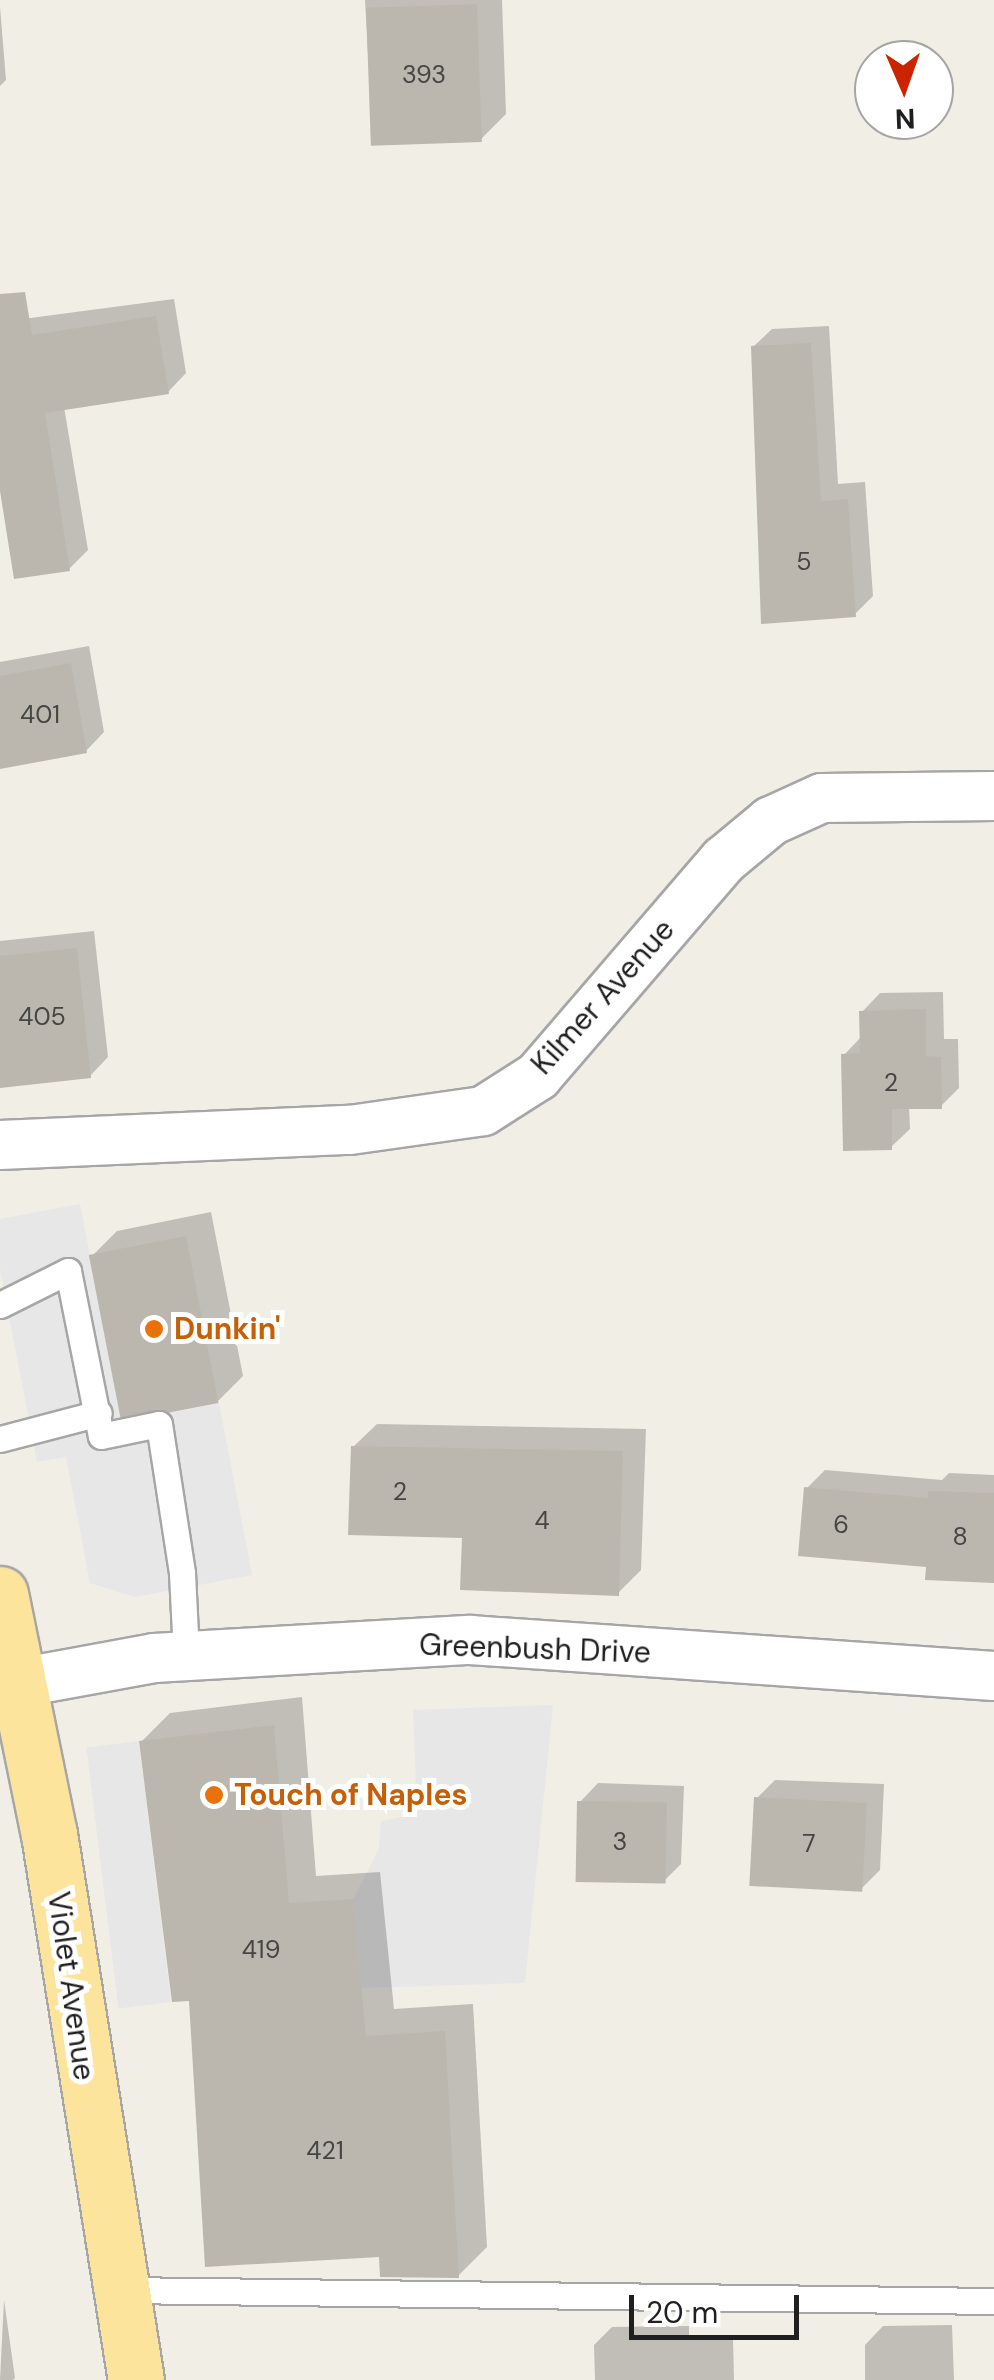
<!DOCTYPE html>
<style>
body{margin:0}
#map{position:relative;width:994px;height:2380px;overflow:hidden;background:#f0eee5;font-family:"DM Sans",sans-serif}
div>[style]{position:absolute}
[style*='--x']{left:calc(var(--x)*1px);top:calc(var(--y)*1px);width:calc(var(--w)*1px);rotate:calc(var(--a)*1deg)}
.parking>*{inset:0;background:#e7e7e7;transform-origin:0 0}
.shadow>*{inset:0;background:#0003}
.building>*{inset:0;background:#bcb7ae;transform-origin:0 0}
.roads{filter:drop-shadow(2px 0 #a6a6a6) drop-shadow(-2px 0 #a6a6a6) drop-shadow(0 2px #a6a6a6) drop-shadow(0 -2px #a6a6a6)}
.lane>*{height:25px;margin:-12.5px;padding:0 12.5px;transform-origin:12.5px;border-radius:12.5px;background:#fff}
.street>*{height:48px;margin:-24px;padding:0 24px;transform-origin:24px;border-radius:24px;background:#fff}
.primary>*{height:55px;margin:-27.5px;padding:0 27.5px;transform-origin:27.5px;border-radius:27.5px;background:#fce49d}
.dots>*{width:28px;height:28px;translate:-50% -50%;box-sizing:border-box;border:5px solid #fff;border-radius:50%}
span{translate:-50% -50%;white-space:nowrap;text-align:center;line-height:1.15;-webkit-text-stroke:10px #fff;paint-order:stroke}
.number-label{font-size:25px;color:#464543}
.number-label span{-webkit-text-stroke-width:0}
.street-label{font-size:30px;color:#1f1f1f}
.food-label{font-size:30px;color:#c56008;font-weight:700}
.left{translate:0 -50%;text-align:left}
.north{position:absolute;left:854px;top:40px;width:100px;height:100px;box-sizing:border-box;background:#fff;border:2px solid #a5a5a5;border-radius:50%;rotate:178deg;font-size:28px;font-weight:700;line-height:40px;text-align:center;color:#1f1f1f}
.north::after{content:'';display:block;margin:auto;width:35px;height:45px;background:#cd2400;clip-path:polygon(50% 0,100% 100%,50% 72%,0 100%)}
.scale{position:absolute;left:629px;top:2295px;width:170px;height:45px;box-sizing:border-box;border:5px solid #1f1f1f;border-top:0;padding-left:12px;font-size:30px;line-height:35px;white-space:nowrap;color:#1f1f1f;-webkit-text-stroke:8px #fff;paint-order:stroke}
</style>
<div id="map">
<div class="parking">
<div style="clip-path:polygon(80px 1204px,122px 1422px,219px 1403px,252px 1575px,135px 1597px,90px 1583px,66px 1457px,37px 1462px,0 1269px,0 1219px)"></div>
<div style="clip-path:polygon(553px 1705px,525px 1983px,361px 1988px,353px 1899px,379px 1849px,381px 1821px,417px 1814px,413px 1710px)"></div>
<div style="left:139px;top:1741px;width:263px;height:53px;rotate:83deg"></div>
</div>
<div class="shadow">
<div style="clip-path:polygon(365px 0,502px 0,506px 114px,481px 139px,373px 143px)"></div>
<div style="clip-path:polygon(0 7px,6px 80px,0 86px)"></div>
<div style="clip-path:polygon(174px 299px,186px 373px,168px 392px,64px 407px,88px 550px,69px 569px,0 475px,0 322px)"></div>
<div style="clip-path:polygon(829px 326px,838px 484px,865px 482px,873px 596px,855px 614px,753px 347px,772px 329px)"></div>
<div style="clip-path:polygon(89px 646px,104px 732px,86px 751px,0 766px,0 662px)"></div>
<div style="clip-path:polygon(94px 931px,108px 1057px,90px 1076px,0 1085px,0 941px)"></div>
<div style="clip-path:polygon(943px 992px,944px 1039px,958px 1039px,959px 1088px,941px 1106px,909px 1107px,910px 1129px,891px 1147px,844px 1055px,862px 1036px,862px 1012px,880px 993px)"></div>
<div style="clip-path:polygon(211px 1212px,243px 1376px,218px 1401px,92px 1256px,117px 1231px)"></div>
<div style="clip-path:polygon(377px 1424px,646px 1429px,641px 1570px,618px 1593px,464px 1535px,353px 1447px)"></div>
<div style="clip-path:polygon(825px 1470px,942px 1480px,949px 1473px,994px 1475px,994px 1580px,928px 1565px,806px 1489px)"></div>
<div style="clip-path:polygon(302px 1697px,316px 1876px,380px 1872px,394px 2009px,473px 2004px,487px 2247px,458px 2276px,382px 2254px,192px 1998px,142px 1741px,170px 1713px)"></div>
<div style="clip-path:polygon(775px 1780px,884px 1784px,880px 1870px,862px 1888px,757px 1798px)"></div>
<div style="clip-path:polygon(598px 1783px,684px 1786px,681px 1864px,662px 1883px,580px 1802px)"></div>
<div style="clip-path:polygon(4px 2300px,15px 2378px,13px 2380px,0 2380px)"></div>
<div style="clip-path:polygon(952px 2325px,954px 2380px,865px 2380px,865px 2345px,883px 2326px)"></div>
<div style="clip-path:polygon(689px 2326px,689px 2340px,733px 2339px,734px 2380px,595px 2380px,594px 2345px,612px 2327px)"></div>
</div>
<div class="building">
<div style="left:477px;top:4px;width:138px;height:111px;rotate:88deg"></div>
<div style="clip-path:polygon(25px 292px,32px 335px,156px 316px,169px 394px,45px 413px,70px 571px,14px 579px,0 491px,0 294px)"></div>
<div style="clip-path:polygon(811px 343px,821px 501px,848px 499px,856px 617px,761px 624px,751px 346px)"></div>
<div style="clip-path:polygon(71px 663px,87px 753px,0 769px,0 676px)"></div>
<div style="clip-path:polygon(77px 948px,91px 1078px,0 1088px,0 956px)"></div>
<div style="clip-path:polygon(926px 1009px,926px 1056px,941px 1057px,942px 1109px,892px 1109px,892px 1150px,843px 1151px,841px 1054px,860px 1053px,859px 1011px)"></div>
<div style="left:186px;top:1236px;width:170px;height:99px;rotate:79deg"></div>
<div style="clip-path:polygon(351px 1446px,623px 1451px,619px 1596px,460px 1590px,462px 1538px,348px 1535px)"></div>
<div style="clip-path:polygon(804px 1487px,928px 1498px,928px 1491px,994px 1493px,994px 1583px,925px 1580px,926px 1567px,798px 1556px)"></div>
<div style="clip-path:polygon(274px 1725px,289px 1903px,353px 1899px,366px 2036px,445px 2031px,459px 2278px,380px 2277px,379px 2257px,205px 2267px,189px 2001px,172px 2002px,139px 1741px)"></div>
<div style="left:754px;top:1797px;width:113px;height:89px;rotate:3deg"></div>
<div style="left:577px;top:1801px;width:90px;height:81px;rotate:1deg"></div>
</div>
<div class="roads">
<div class="lane">
<div style="--x:0;--y:1305;--w:76;--a:-26.6"></div>
<div style="--x:68;--y:1271;--w:168;--a:78.7"></div>
<div style="--x:101;--y:1436;--w:59;--a:-11.7"></div>
<div style="--x:159;--y:1424;--w:151;--a:81.2"></div>
<div style="--x:182;--y:1573;--w:83;--a:87.2"></div>
<div style="--x:0;--y:1439;--w:102;--a:-14.7"></div>
<div style="--x:120;--y:2290;--w:874;--a:0.72"></div>
</div>
<div class="street">
<div style="--x:0;--y:1145;--w:350;--a:-2.5"></div>
<div style="--x:350;--y:1130;--w:134;--a:-8.1"></div>
<div style="--x:483;--y:1111;--w:65;--a:-32.5"></div>
<div style="--x:538;--y:1076;--w:285;--a:-49.3"></div>
<div style="--x:724;--y:860;--w:61;--a:-39.7"></div>
<div style="--x:771;--y:821;--w:56;--a:-24.3"></div>
<div style="--x:822;--y:798;--w:172;--a:-0.7"></div>
<div style="--x:18;--y:1683;--w:138;--a:-10.4"></div>
<div style="--x:154;--y:1658;--w:317;--a:-3.3"></div>
<div style="--x:470;--y:1640;--w:525;--a:3.93"></div>
</div>
<div class="primary">
<div style="--x:0;--y:1594;--w:245;--a:78.5"></div>
<div style="--x:49;--y:1834;--w:553;--a:80.95"></div>
</div>
</div>
<div class="dots">
<div style="left:154px;top:1329px;background:#e8710a"></div>
<div style="left:214px;top:1795px;background:#e8710a"></div>
</div>
<div class="number-label">
<span style="left:424px;top:75px">393</span>
<span style="left:804px;top:562px">5</span>
<span style="left:40px;top:715px">401</span>
<span style="left:42px;top:1017px">405</span>
<span style="left:891px;top:1083px">2</span>
<span style="left:400px;top:1492px">2</span>
<span style="left:542px;top:1521px">4</span>
<span style="left:841px;top:1525px">6</span>
<span style="left:960px;top:1537px">8</span>
<span style="left:620px;top:1842px">3</span>
<span style="left:809px;top:1844px">7</span>
<span style="left:261px;top:1950px">419</span>
<span style="left:325px;top:2151px">421</span>
</div>
<div class="street-label">
<span style="left:603px;top:997px;rotate:-48deg">Kilmer Avenue</span>
<span style="left:535px;top:1649px;rotate:2deg">Greenbush Drive</span>
<span style="left:71px;top:1986px;rotate:82deg">Violet Avenue</span>
</div>
<div class="food-label">
<span class="left" style="left:174px;top:1329px">Dunkin'</span>
<span class="left" style="left:234px;top:1795px">Touch of Naples</span>
</div>
<div class="north">N</div>
<div class="scale">20 m</div>
</div>
